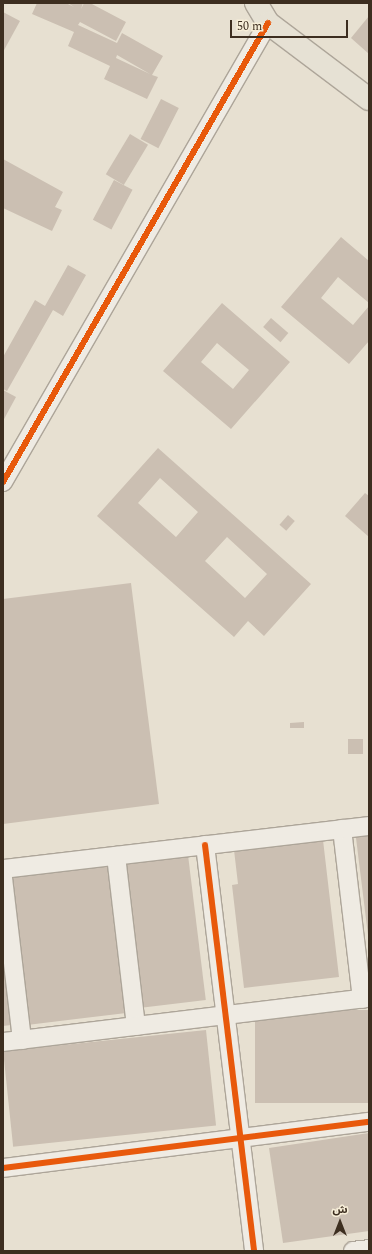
<!DOCTYPE html>
<meta charset="utf-8">
<style>
body{margin:0}
#map{position:relative;width:372px;height:1254px;overflow:hidden;background:#e7e0d1;font-family:Spectral,"Noto Sans Arabic",serif}
div>[style]{position:absolute}
[style*='--x']{left:calc(var(--x)*1px);top:calc(var(--y)*1px);width:calc(var(--w)*1px);rotate:calc(var(--a)*1deg)}
.building>*{inset:0;background:#cbbfb2;transform-origin:0 0}
.roads{filter:drop-shadow(1px 0 #ada599) drop-shadow(-1px 0 #ada599) drop-shadow(0 1px #ada599) drop-shadow(0 -1px #ada599)}
.minor>*{height:18px;margin:-9px;padding:0 9px;transform-origin:9px;border-radius:9px;background:#efebe3}
.major>*{height:22px;margin:-11px;padding:0 11px;transform-origin:11px;border-radius:11px;background:#e6e1d4}
.cycleway>*{height:6px;margin:-3px;padding:0 3px;transform-origin:3px;border-radius:3px;background:#e8590c}
span{translate:-50% -50%;white-space:nowrap;text-align:center;line-height:1.15;-webkit-text-stroke:3.5px #f7eed8;paint-order:stroke}
.frame{position:absolute;inset:0;border:4px solid #3d2e20;pointer-events:none}
.north{position:absolute;left:320px;top:1202px;width:40px;height:40px;-webkit-text-stroke:3px #f7eed8;paint-order:stroke;rotate:0deg;font-size:11px;font-weight:700;line-height:16px;text-align:center;color:#3d2e20}
.north::after{content:'';display:block;margin:auto;width:14px;height:18px;background:#3d2e20;clip-path:polygon(50% 0,100% 100%,50% 72%,0 100%)}
.scale{position:absolute;left:230px;top:20px;width:118px;height:18px;box-sizing:border-box;border:2px solid #3d2e20;border-top:0;padding-left:5px;font-size:12px;line-height:14px;white-space:nowrap;color:#3d2e20;-webkit-text-stroke:3px #f7eed8;paint-order:stroke}
</style>
<div id="map">
<div class="building">
<div style="clip-path:polygon(evenodd,37px 3px,66px 3px,74px 7px,68px 3px,83px 3px,81px 9px,84px 3px,90px 3px,126px 22px,116px 41px,80px 22px,78px 25px,117px 43px,122px 33px,163px 56px,152px 75px,158px 77px,147px 99px,104px 79px,110px 66px,68px 46px,74px 32px,32px 14px,37px 3px,117px 55px,150px 74px,116px 58px,117px 55px)"></div>
<div style="clip-path:polygon(3px 12px,20px 21px,3px 52px)"></div>
<div style="clip-path:polygon(369px 16px,369px 54px,351px 38px)"></div>
<div style="left:161px;top:99px;width:20px;height:45px;rotate:27deg"></div>
<div style="left:130px;top:134px;width:21px;height:47px;rotate:31deg"></div>
<div style="clip-path:polygon(3px 159px,63px 192px,55px 207px,62px 210px,52px 231px,3px 208px)"></div>
<div style="left:114px;top:180px;width:21px;height:45px;rotate:28deg"></div>
<div style="clip-path:polygon(341px 237px,369px 261px,369px 303px,338px 277px,321px 298px,353px 325px,369px 306px,369px 341px,349px 364px,281px 307px)"></div>
<div style="clip-path:polygon(68px 265px,86px 275px,63px 316px,53px 310px,7px 391px,3px 389px,3px 357px,35px 300px,45px 306px)"></div>
<div style="clip-path:polygon(evenodd,222px 303px,290px 362px,231px 429px,163px 371px,222px 303px,217px 343px,249px 370px,233px 389px,201px 362px,217px 343px)"></div>
<div style="left:271px;top:318px;width:23px;height:12px;rotate:41deg"></div>
<div style="clip-path:polygon(3px 390px,16px 397px,3px 421px)"></div>
<div style="clip-path:polygon(evenodd,158px 448px,311px 584px,264px 636px,248px 621px,234px 637px,97px 516px,158px 448px,160px 478px,198px 512px,176px 537px,138px 503px,160px 478px,158px 448px,227px 537px,267px 574px,245px 598px,205px 561px,227px 537px)"></div>
<div style="clip-path:polygon(365px 493px,369px 496px,369px 537px,345px 516px)"></div>
<div style="left:288px;top:515px;width:9px;height:13px;rotate:41deg"></div>
<div style="clip-path:polygon(131px 583px,159px 804px,3px 824px,3px 599px)"></div>
<div style="clip-path:polygon(304px 722px,304px 728px,290px 728px,290px 723px)"></div>
<div style="left:348px;top:739px;width:15px;height:15px"></div>
<div style="clip-path:polygon(369px 829px,369px 935px,368px 935px,355px 830px)"></div>
<div style="clip-path:polygon(323px 840px,339px 977px,244px 988px,232px 885px,238px 884px,234px 850px)"></div>
<div style="left:188px;top:855px;width:146px;height:63px;rotate:83deg"></div>
<div style="left:108px;top:864px;width:150px;height:98px;rotate:83deg"></div>
<div style="clip-path:polygon(3px 965px,11px 1025px,3px 1026px)"></div>
<div style="left:369px;top:1010px;width:93px;height:114px;rotate:90deg"></div>
<div style="left:206px;top:1030px;width:96px;height:204px;rotate:84deg"></div>
<div style="clip-path:polygon(369px 1133px,369px 1231px,283px 1243px,269px 1148px)"></div>
</div>
<div class="roads">
<div class="minor">
<div style="--x:3;--y:482;--w:530;--a:-60"></div>
<div style="--x:342;--y:829;--w:171;--a:83.3"></div>
<div style="--x:205;--y:845;--w:409;--a:83.1"></div>
<div style="--x:116;--y:856;--w:171;--a:83.3"></div>
<div style="--x:3;--y:869;--w:369;--a:-6.7"></div>
<div style="--x:3;--y:878;--w:163;--a:83.3"></div>
<div style="--x:3;--y:1042;--w:369;--a:-6.9"></div>
<div style="--x:3;--y:1168;--w:369;--a:-7.2"></div>
<div style="--x:353;--y:1251;--w:16;--a:-7"></div>
</div>
<div class="major">
<div style="--x:256;--y:3;--w:23;--a:59"></div>
<div style="--x:268;--y:23;--w:126;--a:37"></div>
</div>
</div>
<div class="cycleway">
<div style="--x:3;--y:482;--w:530;--a:-60"></div>
<div style="--x:205;--y:845;--w:409;--a:83.1"></div>
<div style="--x:3;--y:1168;--w:369;--a:-7.2"></div>
</div>
<div class="frame"></div>
<div class="north">ش</div>
<div class="scale">50 m</div>
</div>
